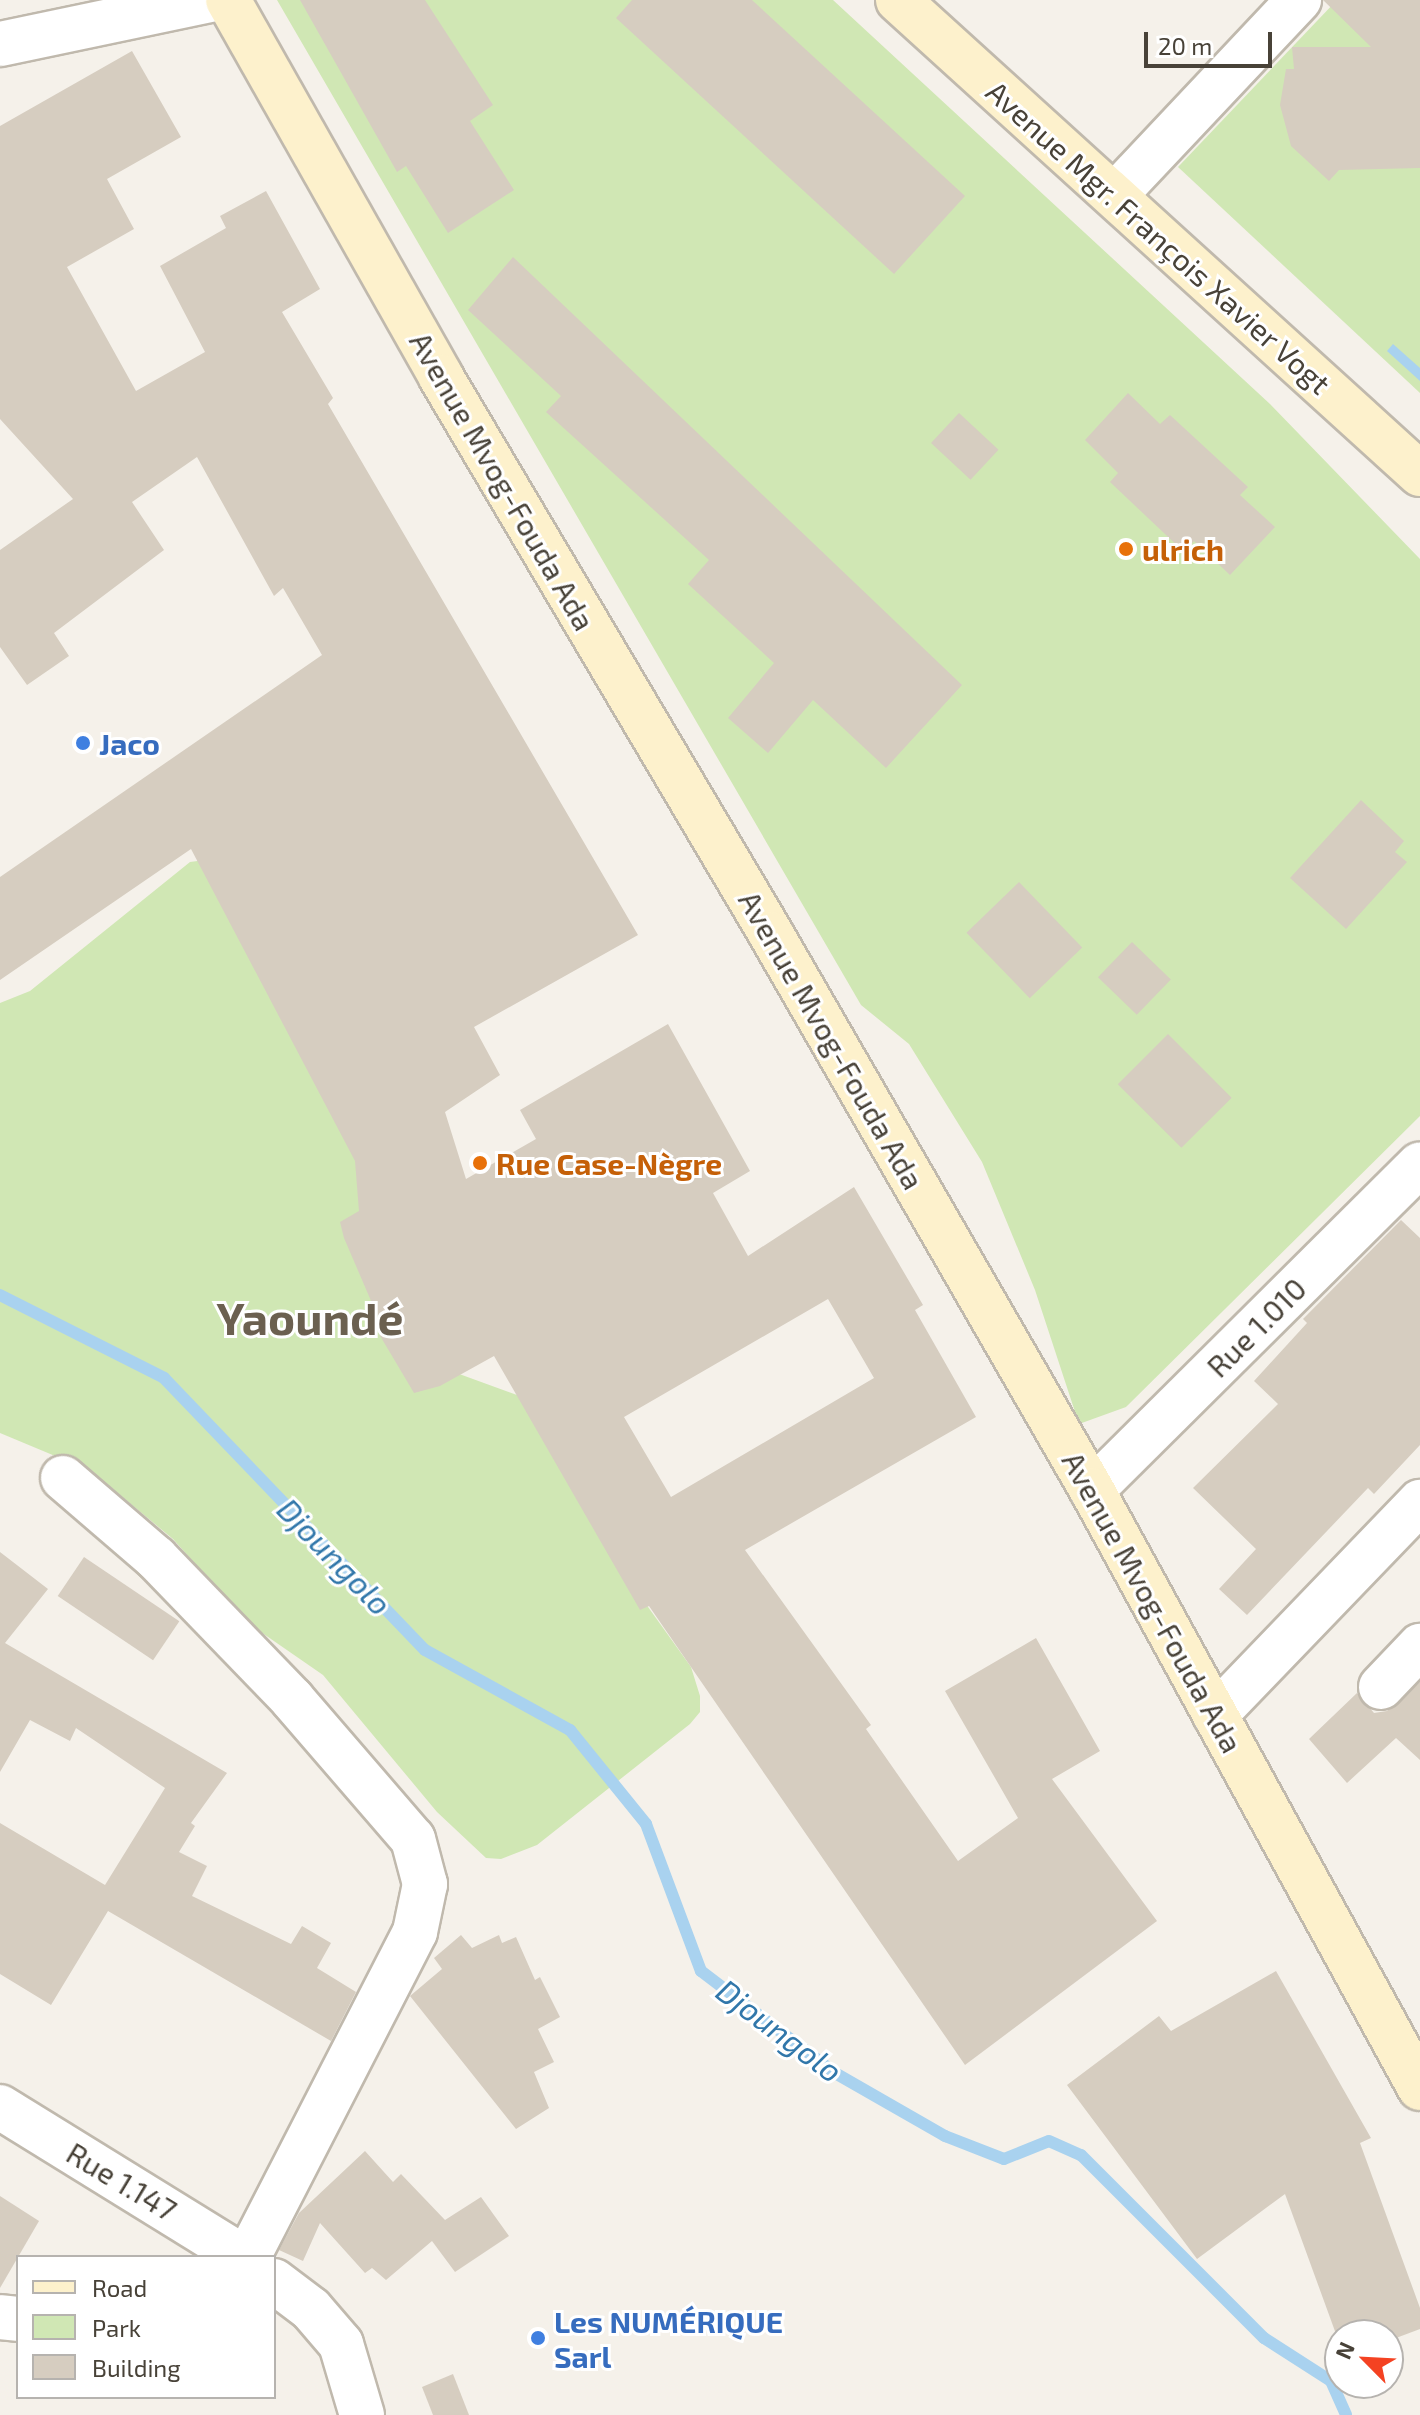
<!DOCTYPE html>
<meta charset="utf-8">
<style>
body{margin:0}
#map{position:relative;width:1420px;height:2415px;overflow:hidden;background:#f5f1ea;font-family:"Exo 2",sans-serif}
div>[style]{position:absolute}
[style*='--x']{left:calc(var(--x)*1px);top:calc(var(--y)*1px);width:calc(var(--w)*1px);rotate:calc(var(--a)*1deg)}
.green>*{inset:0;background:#d0e7b4}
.water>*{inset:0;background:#a9d2ef}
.stream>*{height:12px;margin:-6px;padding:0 6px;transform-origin:6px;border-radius:6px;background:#a9d2ef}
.building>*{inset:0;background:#d6cdc0;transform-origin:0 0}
.roads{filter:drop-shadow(2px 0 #c0b9ad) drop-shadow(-2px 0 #c0b9ad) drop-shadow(0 2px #c0b9ad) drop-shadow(0 -2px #c0b9ad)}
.street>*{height:44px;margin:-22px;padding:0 22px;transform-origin:22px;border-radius:22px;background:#fff}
.secondary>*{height:44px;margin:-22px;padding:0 22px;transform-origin:22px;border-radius:22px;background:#fdf1cc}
.dots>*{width:22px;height:22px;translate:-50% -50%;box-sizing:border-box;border:4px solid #fff;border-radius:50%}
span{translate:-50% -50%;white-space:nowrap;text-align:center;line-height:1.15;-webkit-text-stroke:6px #fff;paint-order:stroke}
.street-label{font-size:30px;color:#484238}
.food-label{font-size:30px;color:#c56008;font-weight:700}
.left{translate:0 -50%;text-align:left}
.shop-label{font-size:30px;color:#366cbe;font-weight:700}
.water-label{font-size:32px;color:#3177aa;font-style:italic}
.town-label{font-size:46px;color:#6b6050;font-weight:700}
.legend{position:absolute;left:16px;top:2255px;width:260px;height:144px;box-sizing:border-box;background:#fff;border:2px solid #b6b3af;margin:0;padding:10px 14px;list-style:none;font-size:24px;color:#484238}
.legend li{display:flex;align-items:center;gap:16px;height:40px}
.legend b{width:40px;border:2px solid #b6b3af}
.north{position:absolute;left:1324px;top:2319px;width:80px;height:80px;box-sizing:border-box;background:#fff;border:2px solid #b6b3af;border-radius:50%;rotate:294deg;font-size:22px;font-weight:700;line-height:32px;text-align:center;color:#484238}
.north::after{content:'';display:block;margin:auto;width:28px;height:36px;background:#f44222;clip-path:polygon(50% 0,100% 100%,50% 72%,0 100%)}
.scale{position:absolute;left:1144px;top:32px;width:128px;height:36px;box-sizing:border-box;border:4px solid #484238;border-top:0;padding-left:10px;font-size:24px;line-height:28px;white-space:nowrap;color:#484238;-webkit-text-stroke:6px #fff;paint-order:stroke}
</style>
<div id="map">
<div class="green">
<div style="clip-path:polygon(277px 0,833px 0,1270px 404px,1420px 559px,1420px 1116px,1126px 1407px,1079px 1424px,1035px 1290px,982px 1162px,909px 1044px,861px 1005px)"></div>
<div style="clip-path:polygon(1337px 0,1420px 0,1420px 393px,1178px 167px)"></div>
<div style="clip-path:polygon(205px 860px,233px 888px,451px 1371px,528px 1399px,633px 1586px,691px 1667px,700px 1696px,700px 1712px,690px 1724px,537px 1845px,501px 1859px,486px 1858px,437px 1812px,323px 1675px,248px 1623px,173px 1539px,91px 1471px,0 1433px,0 1003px,30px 991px,190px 862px)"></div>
</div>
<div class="water">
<div style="clip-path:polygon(1393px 344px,1420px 368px,1420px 381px,1387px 351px)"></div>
</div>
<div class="stream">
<div style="--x:0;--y:1295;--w:184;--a:26.8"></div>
<div style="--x:164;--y:1378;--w:377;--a:46.2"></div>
<div style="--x:425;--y:1650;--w:166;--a:28.9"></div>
<div style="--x:570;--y:1730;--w:121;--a:51"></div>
<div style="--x:646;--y:1824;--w:157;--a:69.5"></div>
<div style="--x:701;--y:1971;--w:168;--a:37.3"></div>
<div style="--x:835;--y:2073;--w:127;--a:29.8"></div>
<div style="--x:945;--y:2136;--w:63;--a:21.3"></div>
<div style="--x:1004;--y:2159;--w:48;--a:-21.8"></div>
<div style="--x:1049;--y:2141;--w:35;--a:24"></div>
<div style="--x:1081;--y:2155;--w:259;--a:45"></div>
<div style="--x:1264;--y:2338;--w:80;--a:32.7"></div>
<div style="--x:1331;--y:2381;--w:37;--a:66"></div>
</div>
<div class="building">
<div style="clip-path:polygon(300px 0,425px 0,493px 105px,470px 121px,514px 190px,448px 233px,406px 166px,397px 172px)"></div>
<div style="clip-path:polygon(632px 0,752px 0,965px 196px,894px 274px,616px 18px)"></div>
<div style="clip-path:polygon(1323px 0,1420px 0,1420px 168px,1339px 170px,1329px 181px,1291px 146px,1280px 105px,1286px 69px,1294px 69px,1292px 47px,1371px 47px)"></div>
<div style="clip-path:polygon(evenodd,132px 51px,181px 137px,107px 179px,134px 229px,67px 267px,136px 391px,205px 352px,160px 266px,226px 228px,220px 216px,266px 191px,320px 289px,282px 312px,333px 398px,328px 404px,638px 935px,474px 1027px,500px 1075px,445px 1112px,466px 1179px,536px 1139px,520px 1110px,668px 1024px,750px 1171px,713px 1193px,748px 1256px,854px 1187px,923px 1305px,915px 1310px,976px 1417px,745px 1550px,871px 1725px,866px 1729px,958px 1861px,1018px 1818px,945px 1691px,1036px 1638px,1100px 1751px,1052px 1779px,1157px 1921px,965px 2065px,649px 1606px,640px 1610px,494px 1356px,440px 1386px,414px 1393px,379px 1334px,384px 1331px,344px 1238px,340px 1222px,359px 1211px,355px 1161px,191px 849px,0 980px,0 877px,322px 655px,283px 588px,274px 596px,197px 457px,132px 502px,164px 550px,54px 633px,69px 656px,27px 685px,0 647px,0 550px,73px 499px,0 419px,0 126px,132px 51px,828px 1299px,874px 1378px,671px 1497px,624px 1417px,828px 1299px)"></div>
<div style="clip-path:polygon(513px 257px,962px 685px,886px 768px,813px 700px,768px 753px,728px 718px,774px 663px,688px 584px,709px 560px,546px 412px,561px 396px,468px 310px)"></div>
<div style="clip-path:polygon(1128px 393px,1160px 424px,1170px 415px,1248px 487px,1240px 495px,1275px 527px,1230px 575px,1194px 541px,1184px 552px,1110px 482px,1118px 473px,1085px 440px)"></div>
<div style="left:959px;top:413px;width:54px;height:41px;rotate:43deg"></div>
<div style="clip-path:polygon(1361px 800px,1404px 841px,1395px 852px,1407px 862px,1346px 929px,1290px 878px)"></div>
<div style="left:1019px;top:882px;width:91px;height:73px;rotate:46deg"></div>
<div style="left:1132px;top:942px;width:54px;height:49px;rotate:44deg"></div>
<div style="left:1168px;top:1034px;width:90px;height:71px;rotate:45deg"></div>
<div style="clip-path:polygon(1401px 1220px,1420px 1238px,1420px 1445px,1374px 1494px,1368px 1488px,1247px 1615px,1219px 1589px,1256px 1549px,1193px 1488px,1278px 1404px,1254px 1381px,1307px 1323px,1303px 1319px)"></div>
<div style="clip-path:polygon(0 1552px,48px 1589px,5px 1643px,227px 1773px,191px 1823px,195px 1826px,179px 1852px,207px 1866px,192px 1896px,291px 1944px,302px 1926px,331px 1943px,317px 1968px,356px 1992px,331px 2041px,108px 1911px,51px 2005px,0 1974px,0 1823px,105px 1885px,165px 1788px,76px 1728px,70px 1741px,30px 1720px,0 1772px)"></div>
<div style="left:84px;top:1557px;width:115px;height:47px;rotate:34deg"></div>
<div style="clip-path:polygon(1420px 1682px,1420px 1760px,1396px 1738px,1347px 1783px,1309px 1739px,1357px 1693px,1374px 1713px,1387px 1711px)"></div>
<div style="clip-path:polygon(461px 1935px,472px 1948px,499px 1935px,502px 1943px,516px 1937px,535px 1980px,540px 1977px,560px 2017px,538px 2029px,554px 2062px,534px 2072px,549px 2108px,516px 2129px,410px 1996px,442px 1969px,434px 1958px)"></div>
<div style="clip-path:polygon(1276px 1971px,1371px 2138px,1360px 2143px,1420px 2308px,1420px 2329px,1388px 2341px,1388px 2335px,1340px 2335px,1340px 2345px,1285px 2194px,1197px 2259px,1067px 2085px,1159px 2016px,1171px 2031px)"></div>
<div style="clip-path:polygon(365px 2151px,393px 2182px,401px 2174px,445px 2220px,481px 2197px,509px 2236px,455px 2272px,432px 2241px,386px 2280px,372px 2268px,365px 2273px,320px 2223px,303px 2261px,279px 2250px,299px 2213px)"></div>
<div style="clip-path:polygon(0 2196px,39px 2221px,0 2288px)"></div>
<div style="clip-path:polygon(453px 2374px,469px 2415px,433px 2415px,422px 2387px)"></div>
</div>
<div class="roads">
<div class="street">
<div style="--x:0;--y:44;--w:216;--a:-11.8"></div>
<div style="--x:1116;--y:194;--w:267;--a:-46.7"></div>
<div style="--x:63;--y:1478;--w:123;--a:40.7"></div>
<div style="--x:156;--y:1558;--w:196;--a:46"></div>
<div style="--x:292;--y:1699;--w:185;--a:49.2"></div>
<div style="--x:413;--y:1839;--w:47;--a:75.1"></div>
<div style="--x:425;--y:1884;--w:49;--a:101.8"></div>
<div style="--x:415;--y:1932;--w:365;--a:117.2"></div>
<div style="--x:1092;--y:1490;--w:462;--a:-44.8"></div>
<div style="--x:1381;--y:1687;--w:57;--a:-46.4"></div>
<div style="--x:1215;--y:1715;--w:296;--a:-46.1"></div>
<div style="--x:0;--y:2107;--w:286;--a:31.7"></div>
<div style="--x:274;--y:2281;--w:46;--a:37.1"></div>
<div style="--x:311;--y:2309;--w:46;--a:49.4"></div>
<div style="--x:341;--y:2344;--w:74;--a:73.5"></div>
<div style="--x:0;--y:2317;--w:18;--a:6"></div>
</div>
<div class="secondary">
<div style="--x:228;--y:0;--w:433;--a:60.5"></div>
<div style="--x:441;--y:377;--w:647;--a:59.35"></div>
<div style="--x:771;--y:934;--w:642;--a:60"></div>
<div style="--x:1092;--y:1490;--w:682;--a:61.26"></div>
<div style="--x:898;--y:0;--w:705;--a:42.24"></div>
</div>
</div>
<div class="dots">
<div style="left:1126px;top:549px;background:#e8710a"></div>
<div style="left:83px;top:743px;background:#3f7fe0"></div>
<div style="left:480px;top:1163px;background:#e8710a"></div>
<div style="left:538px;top:2338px;background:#3f7fe0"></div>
</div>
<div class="street-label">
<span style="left:1159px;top:237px;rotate:42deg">Avenue Mgr. François Xavier Vogt</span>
<span style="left:503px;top:481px;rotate:60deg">Avenue Mvog-Fouda Ada</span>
<span style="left:832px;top:1040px;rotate:60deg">Avenue Mvog-Fouda Ada</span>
<span style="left:1256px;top:1327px;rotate:-45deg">Rue 1.010</span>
<span style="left:1153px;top:1602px;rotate:61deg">Avenue Mvog-Fouda Ada</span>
<span style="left:122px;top:2181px;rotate:31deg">Rue 1.147</span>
</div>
<div class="food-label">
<span class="left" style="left:1142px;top:549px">ulrich</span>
<span class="left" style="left:496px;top:1163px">Rue Case-Nègre</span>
</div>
<div class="shop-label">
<span class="left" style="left:99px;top:743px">Jaco</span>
<span class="left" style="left:554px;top:2338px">Les NUMÉRIQUE<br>Sarl</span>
</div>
<div class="water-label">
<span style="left:335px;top:1556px;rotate:46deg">Djoungolo</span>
<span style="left:780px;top:2030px;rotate:37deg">Djoungolo</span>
</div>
<div class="town-label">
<span style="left:310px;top:1317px">Yaoundé</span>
</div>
<ul class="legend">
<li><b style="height:10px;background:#fdf1cc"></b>Road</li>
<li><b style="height:22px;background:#d0e7b4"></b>Park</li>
<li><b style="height:22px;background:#d6cdc0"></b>Building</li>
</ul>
<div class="north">N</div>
<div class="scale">20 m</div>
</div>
